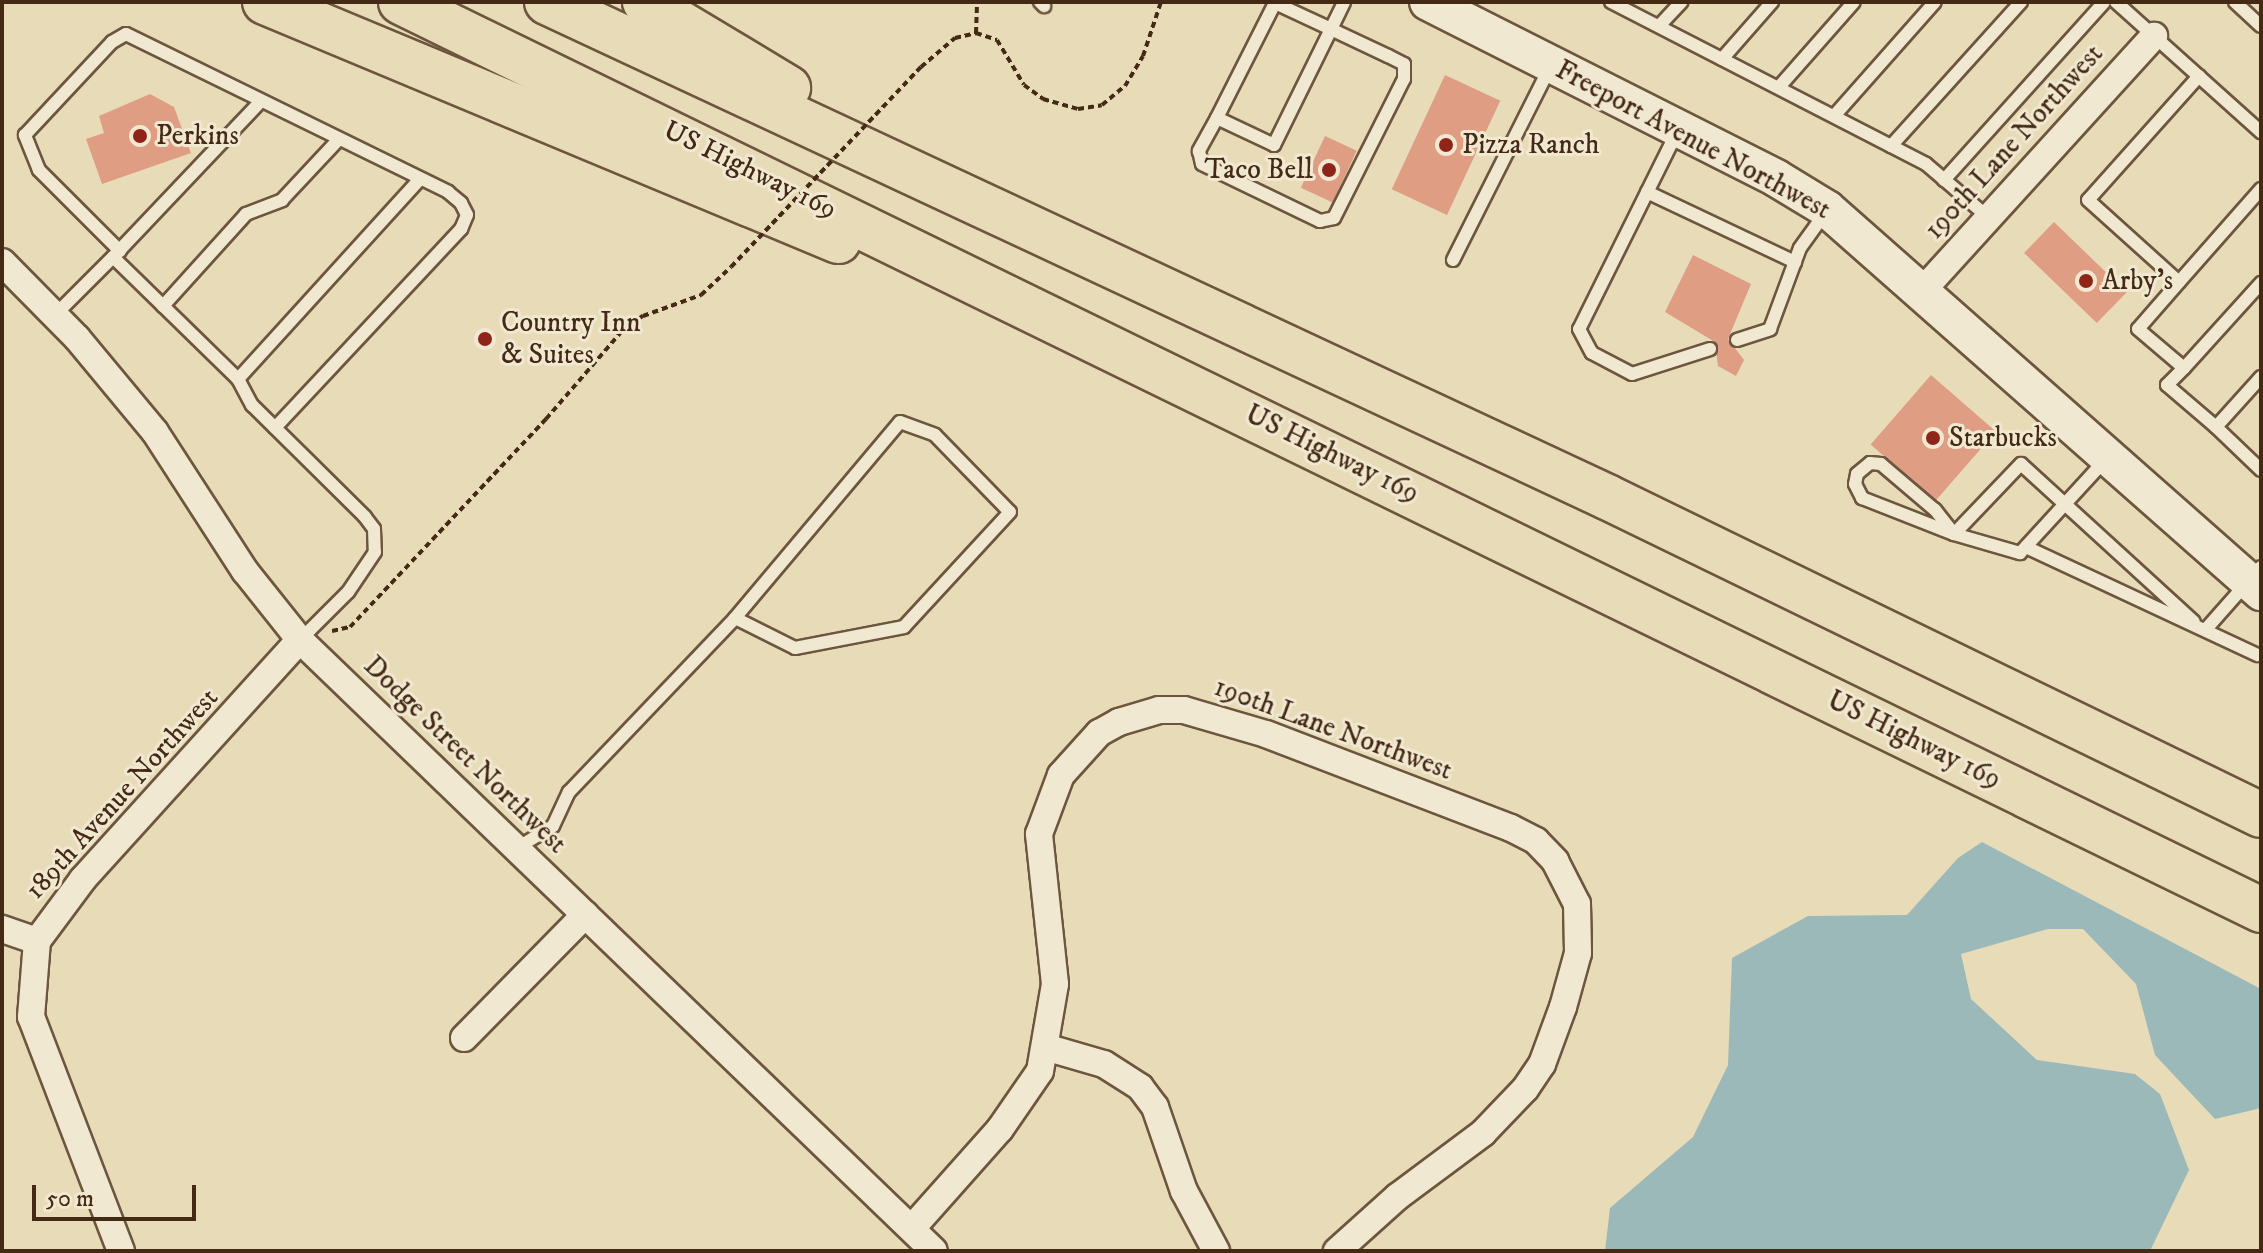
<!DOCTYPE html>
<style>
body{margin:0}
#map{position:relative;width:2263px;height:1253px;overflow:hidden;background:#e8dbb8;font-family:"IM FELL DW Pica",serif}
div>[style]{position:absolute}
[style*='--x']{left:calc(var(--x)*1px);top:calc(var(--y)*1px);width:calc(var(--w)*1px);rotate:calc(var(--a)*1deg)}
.water>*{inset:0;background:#9bb9b9}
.building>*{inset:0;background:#df9d83;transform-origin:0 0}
.path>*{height:4px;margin-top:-2px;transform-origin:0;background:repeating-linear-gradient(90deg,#442915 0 6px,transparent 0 10px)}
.roads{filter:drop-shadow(2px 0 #6d563e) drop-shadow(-2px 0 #6d563e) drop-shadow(0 2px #6d563e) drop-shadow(0 -2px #6d563e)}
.lane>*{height:12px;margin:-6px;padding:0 6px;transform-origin:6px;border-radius:6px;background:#f0e8d1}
.street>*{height:26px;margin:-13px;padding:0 13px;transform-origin:13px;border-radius:13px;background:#f0e8d1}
.secondary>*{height:36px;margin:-18px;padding:0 18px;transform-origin:18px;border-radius:18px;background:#f0e8d1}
.highway>*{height:44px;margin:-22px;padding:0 22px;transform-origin:22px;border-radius:22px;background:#e8dbb8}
.path-bridge>*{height:4px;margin-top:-2px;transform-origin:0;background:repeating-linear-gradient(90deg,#442915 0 6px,transparent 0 10px)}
.dots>*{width:22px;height:22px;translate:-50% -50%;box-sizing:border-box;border:4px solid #f0e8d1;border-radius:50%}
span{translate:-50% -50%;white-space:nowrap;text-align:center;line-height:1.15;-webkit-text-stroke:6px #f0e8d1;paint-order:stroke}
.poi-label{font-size:28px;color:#442915}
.left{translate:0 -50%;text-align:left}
.right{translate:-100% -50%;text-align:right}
.street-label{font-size:28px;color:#442915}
.frame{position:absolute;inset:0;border:4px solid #442915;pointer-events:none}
.scale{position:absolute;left:32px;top:1185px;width:164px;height:36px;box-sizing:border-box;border:4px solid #442915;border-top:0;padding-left:10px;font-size:24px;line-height:28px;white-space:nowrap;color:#442915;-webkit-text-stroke:6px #f0e8d1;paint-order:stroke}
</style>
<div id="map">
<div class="water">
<div style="clip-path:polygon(1982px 842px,2261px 989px,2261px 1108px,2215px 1119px,2155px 1055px,2136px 984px,2083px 929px,2048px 929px,1961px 954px,1971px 999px,2037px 1060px,2135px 1074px,2160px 1094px,2189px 1170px,2150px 1251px,1605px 1251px,1610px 1208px,1693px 1137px,1728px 1065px,1732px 958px,1808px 916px,1907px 915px,1958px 858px)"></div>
</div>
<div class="building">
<div style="left:1445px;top:75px;width:61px;height:126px;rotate:25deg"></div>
<div style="clip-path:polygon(150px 94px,174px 107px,191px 153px,102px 184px,86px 139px,104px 133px,99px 116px)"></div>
<div style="left:1325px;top:136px;width:35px;height:57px;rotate:25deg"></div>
<div style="left:2054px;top:222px;width:101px;height:43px;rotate:44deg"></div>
<div style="clip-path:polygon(1693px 255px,1751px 284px,1728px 339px,1744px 360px,1736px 376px,1718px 366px,1715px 342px,1665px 312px)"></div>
<div style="left:1931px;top:375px;width:86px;height:92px;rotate:41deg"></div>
</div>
<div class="path">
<div style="--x:976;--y:33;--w:31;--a:-88"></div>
<div style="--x:921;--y:67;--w:45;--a:-40.5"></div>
<div style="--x:955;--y:38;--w:22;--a:-13"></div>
<div style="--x:976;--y:33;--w:22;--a:18"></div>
<div style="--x:997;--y:40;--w:52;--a:59"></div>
<div style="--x:1024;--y:85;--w:24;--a:36"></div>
<div style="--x:1043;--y:99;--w:36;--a:16"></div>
<div style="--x:1078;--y:109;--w:24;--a:-9"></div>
<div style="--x:1102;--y:105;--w:30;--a:-40"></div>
<div style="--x:1125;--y:86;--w:35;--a:-59"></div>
<div style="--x:1143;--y:56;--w:57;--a:-71.6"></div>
<div style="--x:332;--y:631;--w:18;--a:-13"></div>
<div style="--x:350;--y:627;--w:286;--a:-46.7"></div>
<div style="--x:546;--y:419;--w:116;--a:-49.2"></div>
<div style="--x:622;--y:331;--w:26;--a:-36"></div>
<div style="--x:643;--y:316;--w:62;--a:-19.9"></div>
<div style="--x:701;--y:295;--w:41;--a:-43"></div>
</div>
<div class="roads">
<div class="lane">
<div style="--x:1040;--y:2;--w:6;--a:45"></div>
<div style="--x:1611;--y:2;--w:354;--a:27.2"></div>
<div style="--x:1926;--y:164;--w:83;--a:40.6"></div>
<div style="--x:2116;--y:2;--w:195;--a:41.9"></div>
<div style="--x:2235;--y:2;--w:35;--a:43"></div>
<div style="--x:1659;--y:26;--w:33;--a:-47"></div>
<div style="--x:1722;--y:59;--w:76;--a:-48.7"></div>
<div style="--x:2199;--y:76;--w:166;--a:131.8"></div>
<div style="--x:2088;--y:200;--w:122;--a:42"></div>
<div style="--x:2179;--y:282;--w:62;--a:131.1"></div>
<div style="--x:2138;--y:329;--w:60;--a:40.3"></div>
<div style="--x:2184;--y:368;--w:24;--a:135"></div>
<div style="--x:2167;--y:385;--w:65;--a:40.6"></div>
<div style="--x:1779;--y:87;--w:113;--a:-48.6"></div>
<div style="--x:1834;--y:116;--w:152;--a:-48.5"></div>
<div style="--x:1217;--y:118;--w:38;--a:119"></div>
<div style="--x:1199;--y:151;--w:13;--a:77"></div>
<div style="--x:1202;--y:164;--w:131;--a:25.8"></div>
<div style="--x:1320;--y:221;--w:14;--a:-12"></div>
<div style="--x:1334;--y:218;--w:156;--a:-63.3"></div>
<div style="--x:1404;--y:79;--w:15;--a:-90"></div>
<div style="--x:1404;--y:64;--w:18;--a:-153"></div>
<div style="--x:1388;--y:56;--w:63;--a:-154.7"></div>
<div style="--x:1331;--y:29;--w:62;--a:-155.1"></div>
<div style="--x:1275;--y:3;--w:129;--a:116.8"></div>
<div style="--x:1217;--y:118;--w:63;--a:25.3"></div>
<div style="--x:1274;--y:145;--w:129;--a:-63.8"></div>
<div style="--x:1331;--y:29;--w:30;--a:-64"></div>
<div style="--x:1677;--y:132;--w:220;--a:116.4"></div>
<div style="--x:1579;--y:329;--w:27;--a:62"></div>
<div style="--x:1592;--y:353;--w:45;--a:27.7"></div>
<div style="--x:1632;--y:374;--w:82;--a:-17.8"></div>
<div style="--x:1891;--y:146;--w:194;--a:-47.9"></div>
<div style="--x:1944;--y:180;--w:239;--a:-48"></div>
<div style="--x:1647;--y:192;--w:164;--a:25.3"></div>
<div style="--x:120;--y:251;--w:115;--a:-135"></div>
<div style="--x:39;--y:170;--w:38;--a:-112"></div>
<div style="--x:25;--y:135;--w:127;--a:-46.9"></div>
<div style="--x:112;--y:42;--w:16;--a:-30"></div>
<div style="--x:126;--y:34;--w:359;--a:26.1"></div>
<div style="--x:448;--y:192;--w:17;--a:40"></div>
<div style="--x:461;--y:203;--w:13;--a:63"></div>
<div style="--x:467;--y:215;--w:15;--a:113"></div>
<div style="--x:461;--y:229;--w:272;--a:133.1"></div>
<div style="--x:115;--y:255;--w:211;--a:-46.5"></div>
<div style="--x:1453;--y:260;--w:216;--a:-63.3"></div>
<div style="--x:2179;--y:282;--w:124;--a:-48.6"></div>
<div style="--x:163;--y:306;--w:124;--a:-47.9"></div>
<div style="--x:246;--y:214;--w:39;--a:-21"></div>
<div style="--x:282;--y:200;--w:83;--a:-46.9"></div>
<div style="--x:55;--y:315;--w:82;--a:-45"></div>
<div style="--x:113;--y:257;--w:175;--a:44.3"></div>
<div style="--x:238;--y:379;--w:30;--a:62"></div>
<div style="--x:252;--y:405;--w:159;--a:44.7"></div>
<div style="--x:365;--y:517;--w:15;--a:53"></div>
<div style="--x:374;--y:529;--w:23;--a:88"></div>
<div style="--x:375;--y:552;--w:48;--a:124"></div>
<div style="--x:348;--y:592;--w:68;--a:135"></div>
<div style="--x:1737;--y:340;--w:35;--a:-18"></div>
<div style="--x:1770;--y:329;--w:86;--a:-69.7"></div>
<div style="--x:1800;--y:248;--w:44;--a:-54.2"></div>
<div style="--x:2184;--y:368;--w:115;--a:-47.8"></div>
<div style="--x:2261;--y:377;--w:67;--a:132"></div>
<div style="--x:2216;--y:427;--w:62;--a:43.7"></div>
<div style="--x:238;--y:379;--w:270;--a:-47.7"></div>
<div style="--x:1954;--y:534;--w:31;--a:-128"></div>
<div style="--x:1935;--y:510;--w:71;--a:-139.6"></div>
<div style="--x:1881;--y:464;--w:11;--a:-175"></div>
<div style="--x:1870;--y:463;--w:17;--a:140"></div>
<div style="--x:1857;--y:474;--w:10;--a:101"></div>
<div style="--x:1855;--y:484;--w:16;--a:63"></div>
<div style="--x:1862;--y:498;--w:99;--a:21.4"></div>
<div style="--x:1954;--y:534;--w:69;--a:16.1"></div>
<div style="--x:2020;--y:553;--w:127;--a:-47.5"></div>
<div style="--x:1954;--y:534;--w:97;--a:-46.3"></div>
<div style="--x:2021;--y:464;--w:234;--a:42.4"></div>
<div style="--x:2026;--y:547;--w:256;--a:25"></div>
<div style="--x:2207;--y:628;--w:81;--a:-48.5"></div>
<div style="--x:517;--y:848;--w:42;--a:-31.4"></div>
<div style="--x:553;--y:826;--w:38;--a:-65"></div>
<div style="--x:569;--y:792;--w:240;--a:-46.3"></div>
<div style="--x:735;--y:618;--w:256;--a:-49.9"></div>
<div style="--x:900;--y:422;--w:37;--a:20"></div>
<div style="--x:935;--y:435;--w:107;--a:45.8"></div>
<div style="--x:1010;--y:512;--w:156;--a:132.7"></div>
<div style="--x:904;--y:627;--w:111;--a:169.1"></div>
<div style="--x:795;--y:648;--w:67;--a:-153.4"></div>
</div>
<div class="street">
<div style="--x:2;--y:262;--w:107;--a:45.4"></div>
<div style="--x:77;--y:338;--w:122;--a:50.3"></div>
<div style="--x:155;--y:432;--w:166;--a:57.1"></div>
<div style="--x:245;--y:571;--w:88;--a:51.4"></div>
<div style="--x:300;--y:640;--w:880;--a:43.94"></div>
<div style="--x:1922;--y:291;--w:345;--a:-47.7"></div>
<div style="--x:2;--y:929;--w:37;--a:19"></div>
<div style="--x:464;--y:1038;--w:173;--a:-45.5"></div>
<div style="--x:1045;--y:1047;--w:61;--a:16.1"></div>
<div style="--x:1104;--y:1064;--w:43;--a:32.6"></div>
<div style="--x:1140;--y:1087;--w:25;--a:53"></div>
<div style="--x:1155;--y:1107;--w:89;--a:71"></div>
<div style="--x:1184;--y:1191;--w:68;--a:61.9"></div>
<div style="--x:912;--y:1228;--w:132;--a:-48.4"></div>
<div style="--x:1000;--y:1129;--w:70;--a:-55.4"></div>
<div style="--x:1040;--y:1071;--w:88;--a:-80.2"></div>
<div style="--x:1055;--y:984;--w:151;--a:-96.1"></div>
<div style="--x:1039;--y:834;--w:63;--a:-69.6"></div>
<div style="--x:1061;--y:775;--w:57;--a:-47.9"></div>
<div style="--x:1099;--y:733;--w:23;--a:-29"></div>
<div style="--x:1119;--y:722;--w:42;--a:-16.7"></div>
<div style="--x:1159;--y:710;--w:25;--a:0"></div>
<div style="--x:1184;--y:710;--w:85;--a:16.3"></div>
<div style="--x:1266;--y:734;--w:262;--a:21"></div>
<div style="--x:1511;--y:828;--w:28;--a:27"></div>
<div style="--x:1536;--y:841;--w:28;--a:46"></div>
<div style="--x:1555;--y:861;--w:48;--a:62.9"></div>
<div style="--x:1577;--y:904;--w:49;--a:88.8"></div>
<div style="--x:1578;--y:953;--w:56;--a:105.5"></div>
<div style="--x:1563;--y:1007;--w:61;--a:110.2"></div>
<div style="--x:1542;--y:1064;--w:30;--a:124"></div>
<div style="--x:1525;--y:1089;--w:61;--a:133.7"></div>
<div style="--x:1483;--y:1133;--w:107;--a:143.3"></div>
<div style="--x:1397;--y:1197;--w:81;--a:138"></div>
<div style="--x:121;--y:1251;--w:251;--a:-111"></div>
<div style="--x:31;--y:1017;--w:76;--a:-85.5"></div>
<div style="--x:37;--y:941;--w:77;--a:-53.4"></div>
<div style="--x:83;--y:879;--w:323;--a:-47.8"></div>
</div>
<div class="secondary">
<div style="--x:1428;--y:2;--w:390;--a:26.8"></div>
<div style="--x:1776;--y:178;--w:60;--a:31.3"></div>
<div style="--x:1827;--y:209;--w:579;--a:41.43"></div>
</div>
<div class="highway">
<div style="--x:265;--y:2;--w:621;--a:22.64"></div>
<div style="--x:401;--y:2;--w:2070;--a:26.02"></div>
<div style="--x:547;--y:2;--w:1170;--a:25.03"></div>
<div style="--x:1607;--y:497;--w:727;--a:25.93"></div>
<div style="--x:645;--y:2;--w:167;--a:31"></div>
</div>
</div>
<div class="path-bridge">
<div style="--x:731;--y:267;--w:276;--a:-46.5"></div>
</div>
<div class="dots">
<div style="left:140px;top:136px;background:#8f2418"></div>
<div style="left:1446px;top:145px;background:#8f2418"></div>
<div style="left:1329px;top:170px;background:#8f2418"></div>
<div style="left:2086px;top:281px;background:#8f2418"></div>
<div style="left:485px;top:339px;background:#8f2418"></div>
<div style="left:1933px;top:438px;background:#8f2418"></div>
</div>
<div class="poi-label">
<span class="left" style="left:156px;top:136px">Perkins</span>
<span class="left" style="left:1462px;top:145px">Pizza Ranch</span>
<span class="right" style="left:1313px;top:170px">Taco Bell</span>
<span class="left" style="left:2102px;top:281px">Arby's</span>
<span class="left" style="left:501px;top:339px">Country Inn<br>&amp; Suites</span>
<span class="left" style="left:1949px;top:438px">Starbucks</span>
</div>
<div class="street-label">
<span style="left:1693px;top:140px;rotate:28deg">Freeport Avenue Northwest</span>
<span style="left:2014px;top:142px;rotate:-48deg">190th Lane Northwest</span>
<span style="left:750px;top:170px;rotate:26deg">US Highway 169</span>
<span style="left:1332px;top:454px;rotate:26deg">US Highway 169</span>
<span style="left:1333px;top:729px;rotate:20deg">190th Lane Northwest</span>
<span style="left:1914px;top:740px;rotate:26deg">US Highway 169</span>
<span style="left:465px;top:755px;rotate:44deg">Dodge Street Northwest</span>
<span style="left:122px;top:794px;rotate:-48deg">189th Avenue Northwest</span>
</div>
<div class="frame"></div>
<div class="scale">50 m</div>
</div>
